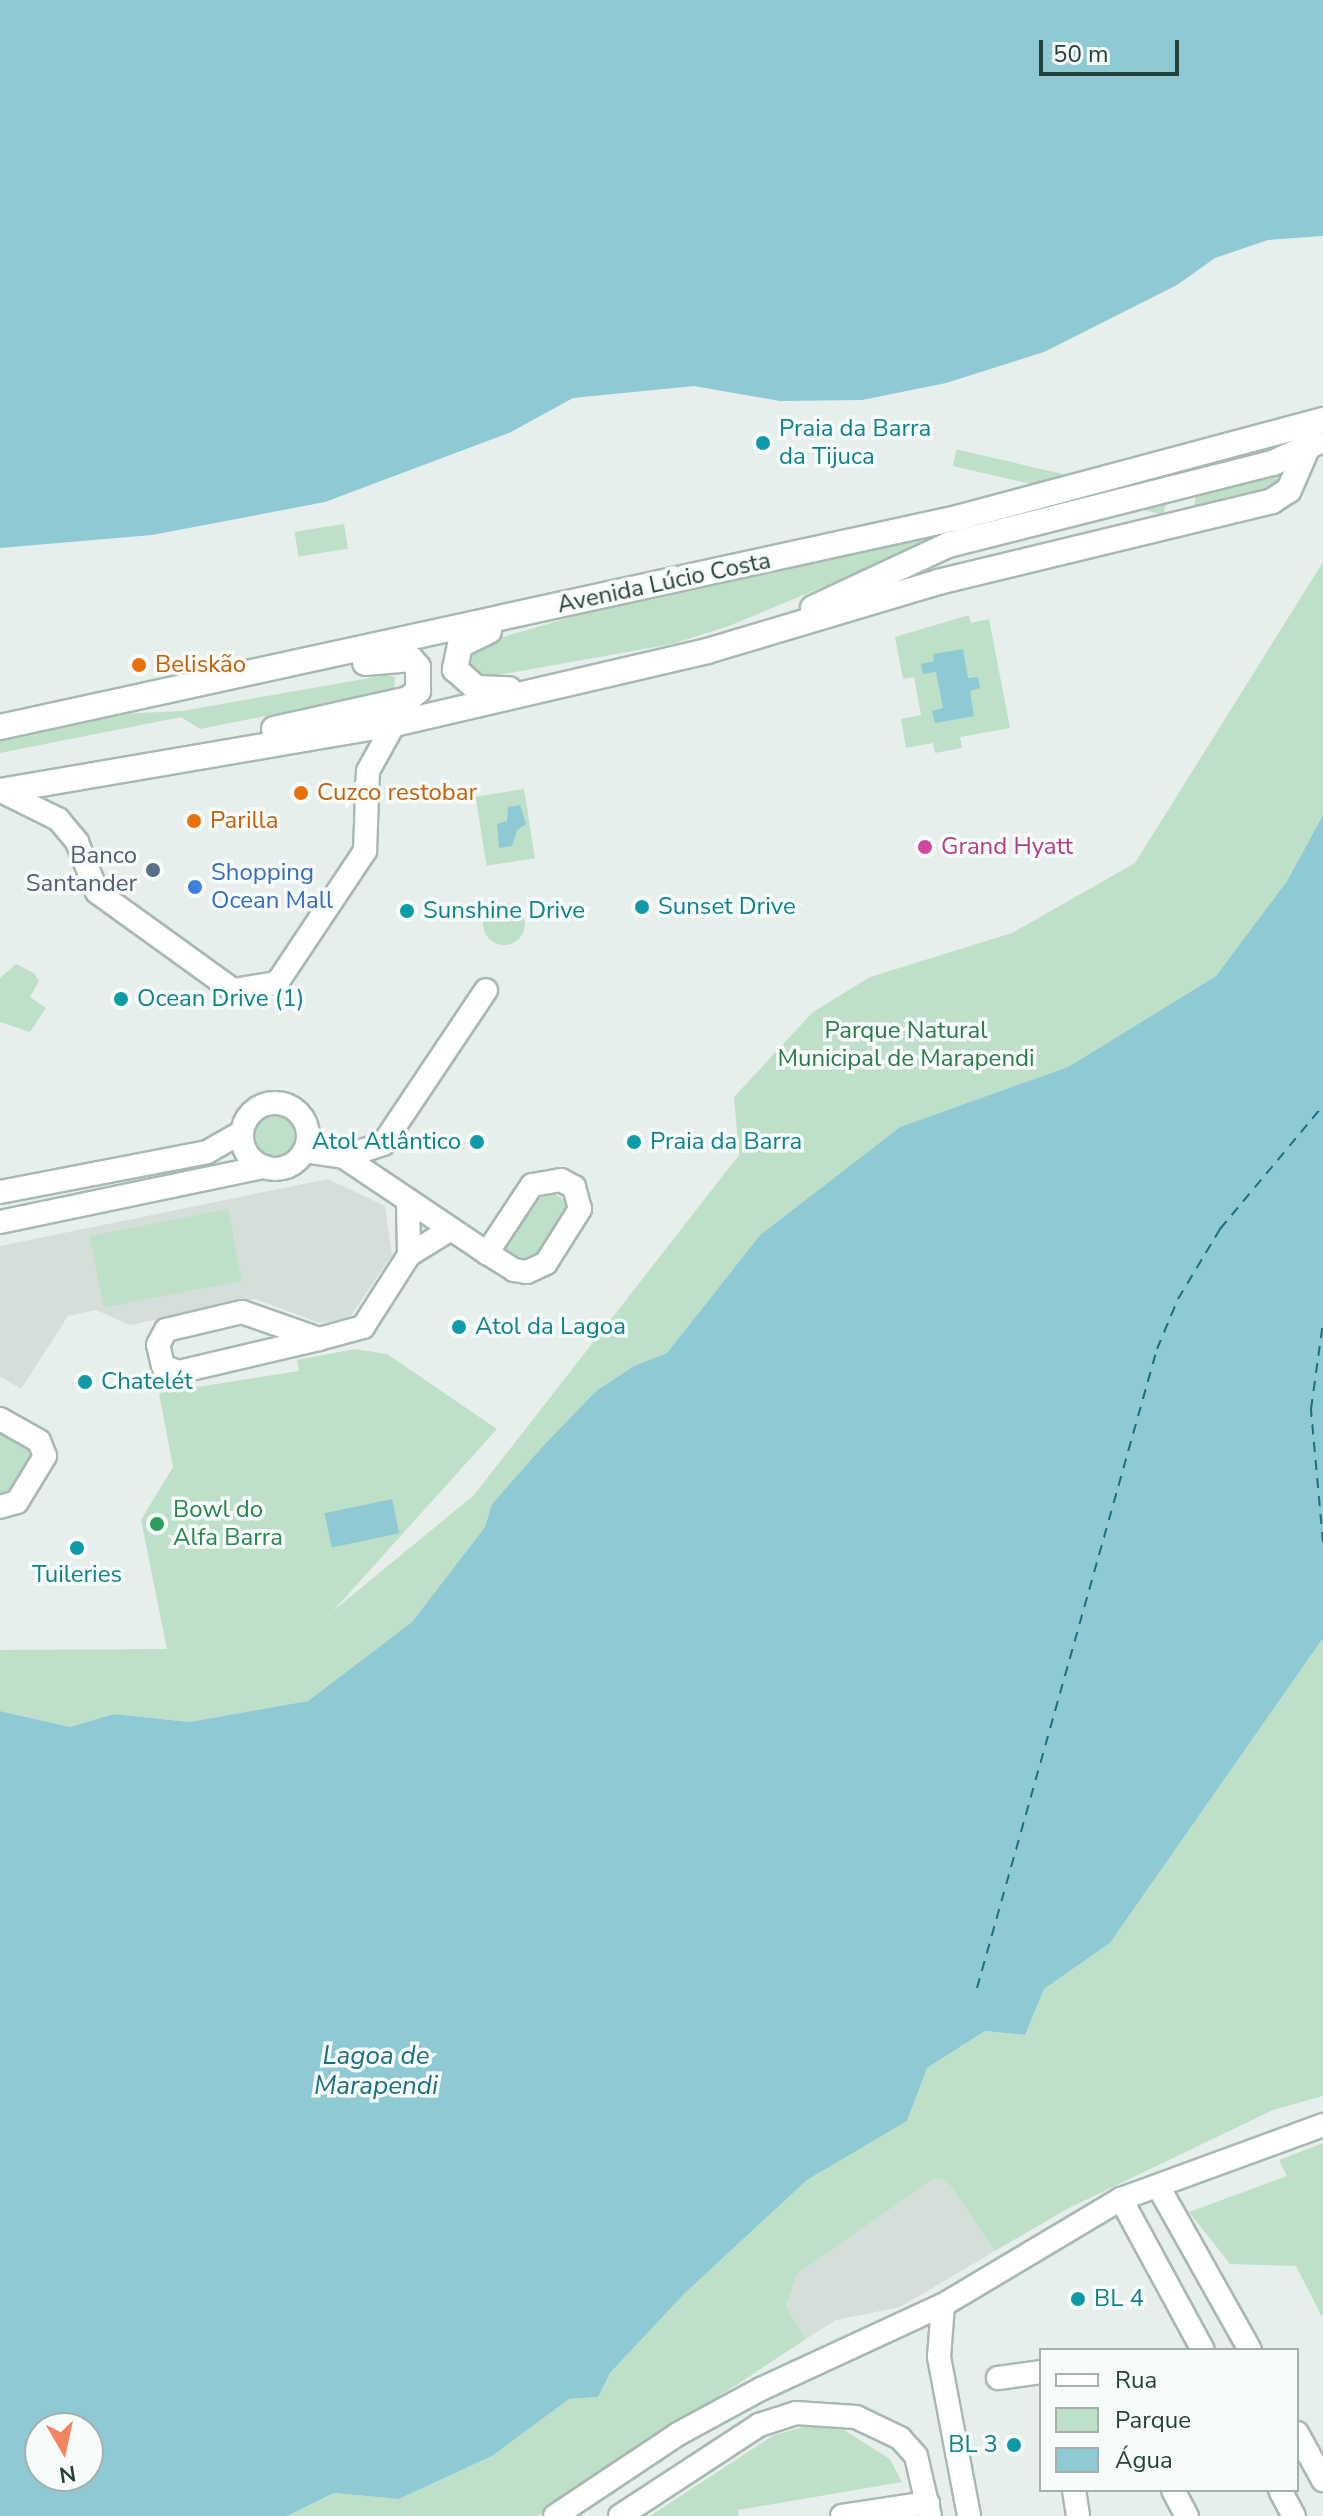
<!DOCTYPE html>
<meta charset="utf-8">
<style>
body{margin:0}
#map{position:relative;width:1323px;height:2516px;overflow:hidden;background:#e6efeb;font-family:"Nunito Sans",sans-serif}
div>[style]{position:absolute}
[style*='--x']{left:calc(var(--x)*1px);top:calc(var(--y)*1px);width:calc(var(--w)*1px);rotate:calc(var(--a)*1deg)}
.built>*{inset:0;background:#d4dfda}
.green>*{inset:0;background:#bfe0c8;transform-origin:0 0}
.round{border-radius:50%}
.water>*{inset:0;background:#8ec9d4;transform-origin:0 0}
.ferry>*{height:2px;margin-top:-1px;transform-origin:0;background:repeating-linear-gradient(90deg,#1c6f80 0 10px,transparent 0 18px)}
.roads{filter:drop-shadow(2px 0 #a8b8b2) drop-shadow(-2px 0 #a8b8b2) drop-shadow(0 2px #a8b8b2) drop-shadow(0 -2px #a8b8b2)}
.street>*{height:22px;margin:-11px;padding:0 11px;transform-origin:11px;border-radius:11px;background:#fff}
.street>.ring{margin:-11px;padding:0;box-sizing:content-box;background:none;border:22px solid #fff;border-radius:50%}
.secondary>*{height:24px;margin:-12px;padding:0 12px;transform-origin:12px;border-radius:12px;background:#fff}
.dots>*{width:22px;height:22px;translate:-50% -50%;box-sizing:border-box;border:4px solid #f7fbf9;border-radius:50%}
span{translate:-50% -50%;white-space:nowrap;text-align:center;line-height:1.15;-webkit-text-stroke:7px #f7fbf9;paint-order:stroke}
.culture-label{font-size:24px;color:#0d838f}
.left{translate:0 -50%;text-align:left}
.right{translate:-100% -50%;text-align:right}
.street-label{font-size:24px;color:#24423a}
.food-label{font-size:24px;color:#c56008}
.hotel-label{font-size:24px;color:#b23c85}
.service-label{font-size:24px;color:#4e5e75}
.shop-label{font-size:24px;color:#366cbe}
.park-label{font-size:24px;color:#2d7a4b}
.leisure-label{font-size:24px;color:#27864d}
.water-label{font-size:26px;color:#1c6f80;font-style:italic}
.legend{position:absolute;left:1039px;top:2348px;width:260px;height:144px;box-sizing:border-box;background:#f7fbf9;border:2px solid #a3b1ad;margin:0;padding:10px 14px;list-style:none;font-size:24px;color:#24423a}
.legend li{display:flex;align-items:center;gap:16px;height:40px}
.legend b{width:40px;border:2px solid #a3b1ad}
.north{position:absolute;left:24px;top:2412px;width:80px;height:80px;box-sizing:border-box;background:#f7fbf9;border:2px solid #a3b1ad;border-radius:50%;rotate:171deg;font-size:22px;font-weight:700;line-height:32px;text-align:center;color:#24423a}
.north::after{content:'';display:block;margin:auto;width:28px;height:36px;background:#f4845f;clip-path:polygon(50% 0,100% 100%,50% 72%,0 100%)}
.scale{position:absolute;left:1039px;top:40px;width:140px;height:36px;box-sizing:border-box;border:4px solid #24423a;border-top:0;padding-left:10px;font-size:24px;line-height:28px;white-space:nowrap;color:#24423a;-webkit-text-stroke:6px #f7fbf9;paint-order:stroke}
</style>
<div id="map">
<div class="built">
<div style="clip-path:polygon(328px 1179px,385px 1206px,392px 1255px,348px 1320px,320px 1323px,255px 1299px,130px 1325px,96px 1310px,68px 1316px,21px 1389px,0 1376px,0 1246px)"></div>
<div style="clip-path:polygon(935px 2178px,947px 2181px,995px 2251px,900px 2307px,836px 2320px,806px 2339px,786px 2306px,797px 2274px)"></div>
</div>
<div class="green">
<div style="clip-path:polygon(1285px 470px,1281px 486px,1193px 511px,1197px 490px)"></div>
<div style="left:1167px;top:498px;width:17px;height:216px;rotate:103deg"></div>
<div style="left:344px;top:524px;width:25px;height:50px;rotate:81deg"></div>
<div style="clip-path:polygon(936px 533px,936px 540px,729px 626px,672px 644px,482px 678px,467px 667px,469px 652px,479px 644px,596px 610px)"></div>
<div style="clip-path:polygon(1323px 562px,1323px 815px,1287px 881px,1216px 976px,1068px 1067px,900px 1127px,760px 1235px,667px 1353px,634px 1366px,596px 1391px,544px 1445px,492px 1504px,485px 1527px,412px 1622px,308px 1701px,189px 1722px,114px 1714px,70px 1727px,0 1711px,0 1650px,167px 1649px,141px 1520px,173px 1467px,159px 1393px,299px 1371px,297px 1360px,355px 1349px,387px 1354px,497px 1429px,333px 1611px,474px 1495px,739px 1155px,734px 1097px,813px 1012px,870px 977px,1012px 933px,1135px 863px)"></div>
<div style="clip-path:polygon(969px 615px,971px 623px,989px 619px,1010px 728px,960px 737px,962px 748px,935px 753px,933px 743px,906px 748px,901px 719px,921px 715px,914px 677px,903px 679px,895px 637px)"></div>
<div style="clip-path:polygon(387px 675px,395px 677px,394px 690px,200px 729px,181px 717px,0 753px,0 738px,118px 714px,182px 711px)"></div>
<div style="left:524px;top:789px;width:70px;height:49px;rotate:81deg"></div>
<div class="round" style="left:483px;top:903px;width:42px;height:42px"></div>
<div style="clip-path:polygon(16px 964px,34px 973px,39px 981px,30px 997px,46px 1008px,30px 1032px,0 1022px,0 978px)"></div>
<div class="round" style="left:253px;top:1115px;width:42px;height:42px"></div>
<div style="left:542px;top:1186px;width:34px;height:74px;rotate:32deg"></div>
<div style="left:228px;top:1209px;width:73px;height:141px;rotate:79deg"></div>
<div style="clip-path:polygon(0 1431px,37px 1452px,7px 1504px,0 1501px)"></div>
<div style="clip-path:polygon(1323px 1638px,1323px 2096px,1273px 2110px,1067px 2209px,995px 2251px,947px 2181px,935px 2178px,797px 2274px,786px 2306px,806px 2339px,537px 2516px,287px 2516px,334px 2493px,399px 2499px,492px 2456px,569px 2399px,598px 2397px,610px 2373px,684px 2294px,807px 2180px,907px 2121px,927px 2068px,985px 2031px,1025px 2035px,1044px 1989px,1110px 1943px)"></div>
<div style="clip-path:polygon(1323px 2143px,1323px 2315px,1321px 2315px,1296px 2266px,1230px 2264px,1189px 2212px,1287px 2176px,1279px 2160px)"></div>
<div style="clip-path:polygon(807px 2426px,844px 2430px,890px 2459px,902px 2482px,738px 2510px,738px 2516px,650px 2516px,774px 2435px)"></div>
</div>
<div class="water">
<div style="clip-path:polygon(0 0,1323px 0,1323px 236px,1268px 240px,1215px 258px,1177px 285px,1044px 352px,946px 383px,862px 400px,780px 401px,694px 386px,573px 398px,511px 432px,325px 502px,152px 535px,0 548px)"></div>
<div style="clip-path:polygon(963px 649px,968px 678px,978px 677px,980px 688px,970px 691px,974px 716px,935px 723px,932px 711px,943px 708px,936px 672px,923px 674px,921px 664px,934px 661px,933px 654px)"></div>
<div style="clip-path:polygon(520px 805px,526px 824px,517px 830px,512px 846px,499px 848px,497px 824px,507px 821px,508px 807px)"></div>
<div style="clip-path:polygon(evenodd,1323px 815px,1323px 1638px,1110px 1943px,1044px 1989px,1025px 2035px,985px 2031px,927px 2068px,907px 2121px,807px 2180px,684px 2294px,610px 2373px,598px 2397px,569px 2399px,492px 2456px,399px 2499px,334px 2493px,287px 2516px,0 2516px,0 1711px,70px 1727px,114px 1714px,189px 1722px,308px 1701px,412px 1622px,485px 1527px,492px 1504px,544px 1445px,596px 1391px,634px 1366px,667px 1353px,760px 1235px,900px 1127px,1068px 1067px,1216px 976px,1287px 881px,1323px 815px,40px 2428px,88px 2428px,88px 2476px,40px 2476px,40px 2428px)"></div>
<div style="left:392px;top:1499px;width:35px;height:69px;rotate:78deg"></div>
</div>
<div class="ferry">
<div style="--x:1323;--y:1542;--w:134;--a:-95.2"></div>
<div style="--x:1311;--y:1409;--w:88;--a:-82.1"></div>
<div style="--x:977;--y:1988;--w:664;--a:-74.27"></div>
<div style="--x:1157;--y:1349;--w:54;--a:-67.2"></div>
<div style="--x:1178;--y:1299;--w:82;--a:-59"></div>
<div style="--x:1220;--y:1229;--w:160;--a:-50.1"></div>
</div>
<div class="roads">
<div class="street">
<div style="--x:1;--y:791;--w:64;--a:26.2"></div>
<div style="--x:58;--y:819;--w:30;--a:50"></div>
<div style="--x:77;--y:842;--w:54;--a:68.2"></div>
<div style="--x:97;--y:892;--w:168;--a:35.8"></div>
<div style="--x:233;--y:990;--w:45;--a:-9"></div>
<div style="--x:277;--y:983;--w:159;--a:-56.3"></div>
<div style="--x:365;--y:851;--w:80;--a:-87.9"></div>
<div style="--x:368;--y:771;--w:54;--a:-61"></div>
<div class="ring" style="left:242px;top:1103px;width:44px;height:44px"></div>
<div style="--x:304;--y:1151;--w:40;--a:8.5"></div>
<div style="--x:344;--y:1157;--w:172;--a:33.9"></div>
<div style="--x:487;--y:1253;--w:32;--a:32"></div>
<div style="--x:514;--y:1270;--w:13;--a:9"></div>
<div style="--x:527;--y:1272;--w:21;--a:-25"></div>
<div style="--x:546;--y:1263;--w:64;--a:-57.8"></div>
<div style="--x:580;--y:1209;--w:23;--a:-105"></div>
<div style="--x:574;--y:1187;--w:15;--a:-152"></div>
<div style="--x:561;--y:1180;--w:29;--a:170"></div>
<div style="--x:532;--y:1185;--w:82;--a:123.5"></div>
<div style="--x:344;--y:1157;--w:41;--a:-18.4"></div>
<div style="--x:383;--y:1144;--w:185;--a:-56.2"></div>
<div style="--x:0;--y:1192;--w:211;--a:-10.9"></div>
<div style="--x:207;--y:1152;--w:40;--a:-29.7"></div>
<div style="--x:0;--y:1222;--w:270;--a:-11.8"></div>
<div style="--x:409;--y:1255;--w:49;--a:-31.8"></div>
<div style="--x:319;--y:1339;--w:145;--a:166.8"></div>
<div style="--x:178;--y:1372;--w:16;--a:-158"></div>
<div style="--x:163;--y:1366;--w:22;--a:-103"></div>
<div style="--x:158;--y:1345;--w:17;--a:-62"></div>
<div style="--x:166;--y:1330;--w:78;--a:-13.3"></div>
<div style="--x:242;--y:1312;--w:82;--a:19.3"></div>
<div style="--x:319;--y:1339;--w:46;--a:-15.3"></div>
<div style="--x:363;--y:1327;--w:85;--a:-57.4"></div>
<div style="--x:409;--y:1255;--w:55;--a:-91"></div>
<div style="--x:0;--y:1419;--w:45;--a:29.4"></div>
<div style="--x:39;--y:1441;--w:16;--a:68"></div>
<div style="--x:45;--y:1456;--w:54;--a:121.3"></div>
<div style="--x:17;--y:1502;--w:18;--a:164"></div>
<div style="--x:1158;--y:2186;--w:188;--a:60.7"></div>
<div style="--x:1121;--y:2199;--w:172;--a:61.5"></div>
<div style="--x:943;--y:2305;--w:52;--a:94.4"></div>
<div style="--x:939;--y:2357;--w:162;--a:79.3"></div>
<div style="--x:998;--y:2378;--w:43;--a:-7.9"></div>
<div style="--x:1297;--y:2433;--w:54;--a:61"></div>
<div style="--x:1074;--y:2490;--w:26;--a:81"></div>
<div style="--x:1173;--y:2490;--w:30;--a:62"></div>
<div style="--x:1280;--y:2490;--w:30;--a:62"></div>
<div style="--x:555;--y:2516;--w:148;--a:-33.7"></div>
<div style="--x:678;--y:2434;--w:94;--a:-28.5"></div>
<div style="--x:761;--y:2389;--w:200;--a:-24.8"></div>
<div style="--x:943;--y:2305;--w:207;--a:-30.8"></div>
<div style="--x:1121;--y:2199;--w:215;--a:-20.1"></div>
<div style="--x:620;--y:2516;--w:166;--a:-33.2"></div>
<div style="--x:759;--y:2425;--w:39;--a:-18"></div>
<div style="--x:796;--y:2413;--w:60;--a:3.8"></div>
<div style="--x:856;--y:2417;--w:49;--a:25.5"></div>
<div style="--x:900;--y:2438;--w:24;--a:48"></div>
<div style="--x:916;--y:2456;--w:62;--a:76.9"></div>
<div style="--x:842;--y:2516;--w:87;--a:-8.6"></div>
</div>
<div class="secondary">
<div style="--x:813;--y:608;--w:149;--a:-25"></div>
<div style="--x:948;--y:545;--w:335;--a:-14.2"></div>
<div style="--x:1273;--y:463;--w:47;--a:-24.9"></div>
<div style="--x:489;--y:631;--w:32;--a:154"></div>
<div style="--x:460;--y:645;--w:25;--a:102"></div>
<div style="--x:455;--y:669;--w:28;--a:42"></div>
<div style="--x:476;--y:688;--w:33;--a:2"></div>
<div style="--x:0;--y:727;--w:980;--a:-12.32"></div>
<div style="--x:957;--y:518;--w:379;--a:-15"></div>
<div style="--x:274;--y:729;--w:137;--a:-12.6"></div>
<div style="--x:408;--y:699;--w:13;--a:-39"></div>
<div style="--x:418;--y:691;--w:24;--a:-90"></div>
<div style="--x:418;--y:667;--w:11;--a:-131"></div>
<div style="--x:411;--y:659;--w:46;--a:175"></div>
<div style="--x:0;--y:791;--w:400;--a:-9.7"></div>
<div style="--x:394;--y:724;--w:321;--a:-13.1"></div>
<div style="--x:707;--y:651;--w:241;--a:-16.6"></div>
<div style="--x:938;--y:582;--w:344;--a:-13.6"></div>
<div style="--x:1272;--y:501;--w:20;--a:-33"></div>
<div style="--x:1289;--y:490;--w:48;--a:-66.6"></div>
</div>
</div>
<div class="dots">
<div style="left:763px;top:443px;background:#0f9aa8"></div>
<div style="left:139px;top:665px;background:#e8710a"></div>
<div style="left:301px;top:793px;background:#e8710a"></div>
<div style="left:194px;top:821px;background:#e8710a"></div>
<div style="left:925px;top:847px;background:#d1479c"></div>
<div style="left:153px;top:870px;background:#5c6f8a"></div>
<div style="left:195px;top:887px;background:#3f7fe0"></div>
<div style="left:642px;top:907px;background:#0f9aa8"></div>
<div style="left:407px;top:911px;background:#0f9aa8"></div>
<div style="left:121px;top:999px;background:#0f9aa8"></div>
<div style="left:477px;top:1142px;background:#0f9aa8"></div>
<div style="left:634px;top:1142px;background:#0f9aa8"></div>
<div style="left:459px;top:1327px;background:#0f9aa8"></div>
<div style="left:85px;top:1382px;background:#0f9aa8"></div>
<div style="left:157px;top:1524px;background:#2e9e5b"></div>
<div style="left:77px;top:1548px;background:#0f9aa8"></div>
<div style="left:1078px;top:2299px;background:#0f9aa8"></div>
<div style="left:1014px;top:2445px;background:#0f9aa8"></div>
</div>
<div class="culture-label">
<span class="left" style="left:779px;top:443px">Praia da Barra<br>da Tijuca</span>
<span class="left" style="left:658px;top:907px">Sunset Drive</span>
<span class="left" style="left:423px;top:911px">Sunshine Drive</span>
<span class="left" style="left:137px;top:999px">Ocean Drive (1)</span>
<span class="right" style="left:461px;top:1142px">Atol Atlântico</span>
<span class="left" style="left:650px;top:1142px">Praia da Barra</span>
<span class="left" style="left:475px;top:1327px">Atol da Lagoa</span>
<span class="left" style="left:101px;top:1382px">Chatelét</span>
<span style="left:77px;top:1575px">Tuileries</span>
<span class="left" style="left:1094px;top:2299px">BL 4</span>
<span class="right" style="left:998px;top:2445px">BL 3</span>
</div>
<div class="street-label">
<span style="left:664px;top:583px;rotate:-12deg">Avenida Lúcio Costa</span>
</div>
<div class="food-label">
<span class="left" style="left:155px;top:665px">Beliskão</span>
<span class="left" style="left:317px;top:793px">Cuzco restobar</span>
<span class="left" style="left:210px;top:821px">Parilla</span>
</div>
<div class="hotel-label">
<span class="left" style="left:941px;top:847px">Grand Hyatt</span>
</div>
<div class="service-label">
<span class="right" style="left:137px;top:870px">Banco<br>Santander</span>
</div>
<div class="shop-label">
<span class="left" style="left:211px;top:887px">Shopping<br>Ocean Mall</span>
</div>
<div class="park-label">
<span style="left:906px;top:1045px">Parque Natural<br>Municipal de Marapendi</span>
</div>
<div class="leisure-label">
<span class="left" style="left:173px;top:1524px">Bowl do<br>Alfa Barra</span>
</div>
<div class="water-label">
<span style="left:376px;top:2071px">Lagoa de<br>Marapendi</span>
</div>
<ul class="legend">
<li><b style="height:10px;background:#fff"></b>Rua</li>
<li><b style="height:22px;background:#bfe0c8"></b>Parque</li>
<li><b style="height:22px;background:#8ec9d4"></b>Água</li>
</ul>
<div class="north">N</div>
<div class="scale">50 m</div>
</div>
